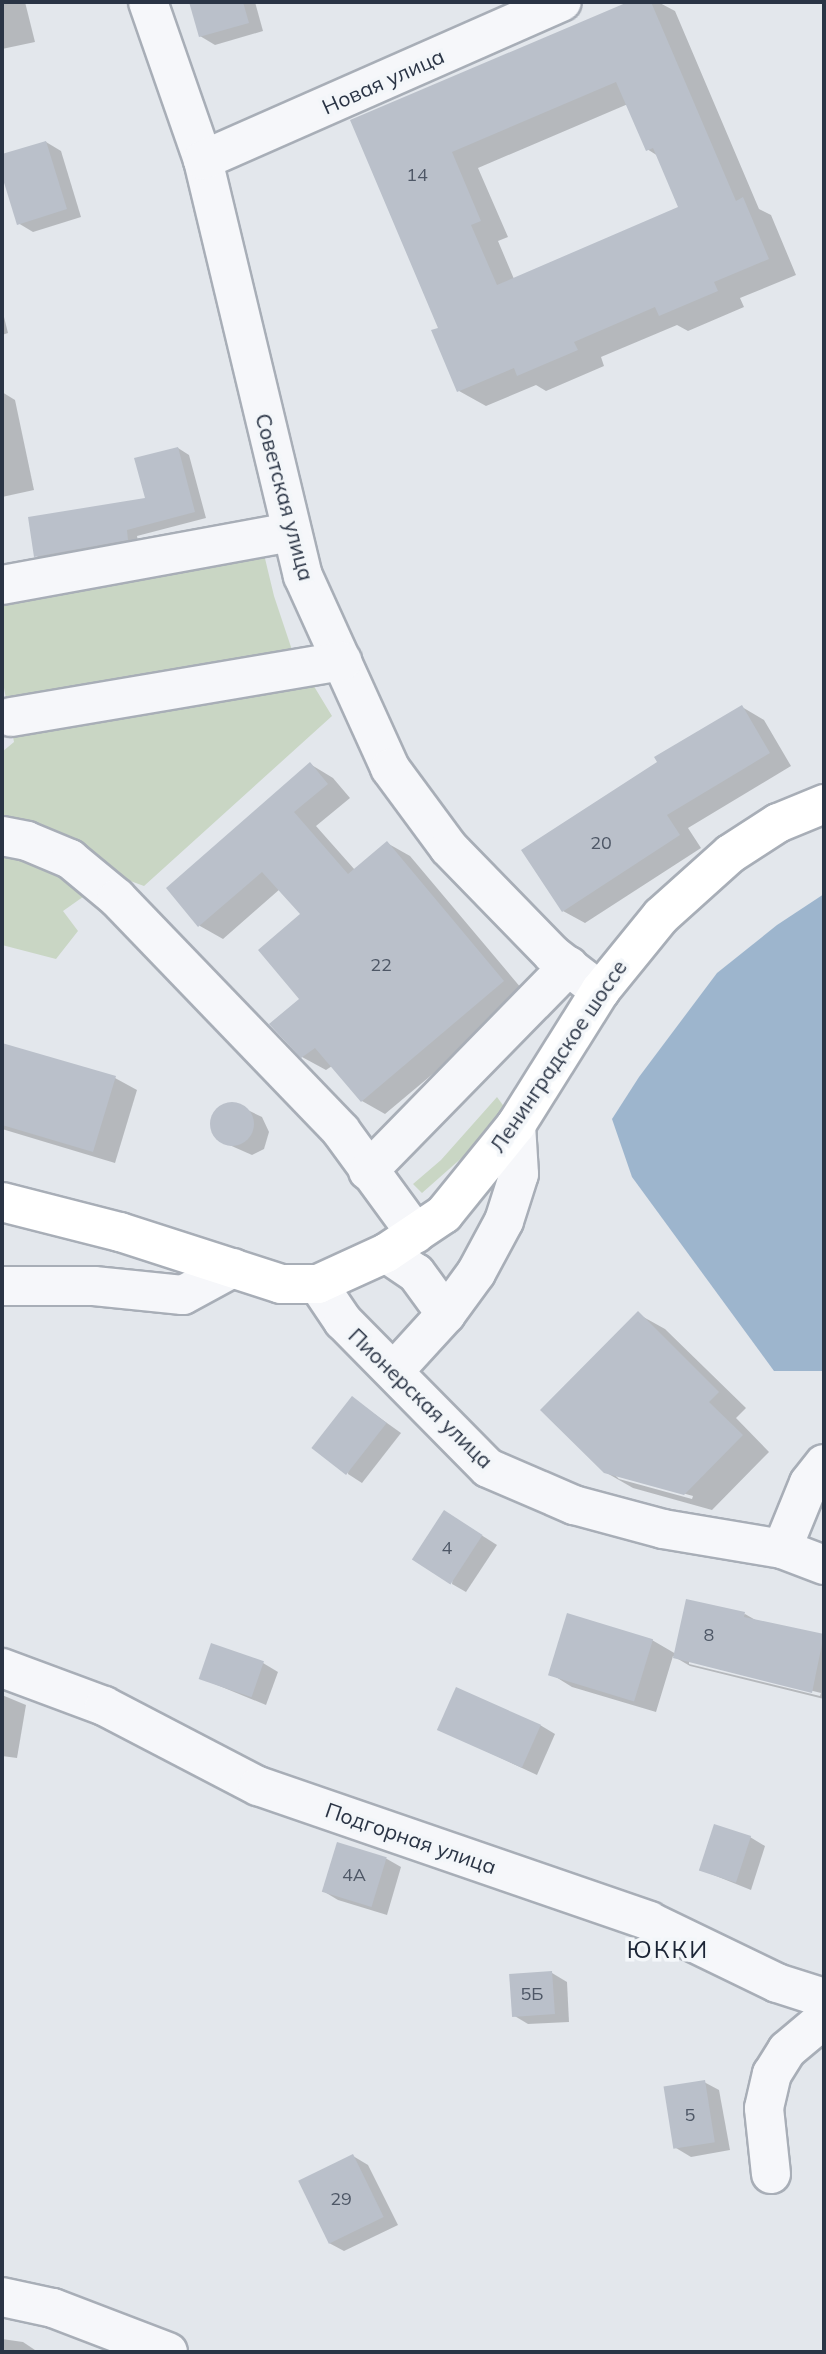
<!DOCTYPE html>
<meta charset="utf-8">
<style>
body{margin:0}
#map{position:relative;width:826px;height:2354px;overflow:hidden;background:#e3e7ec;font-family:Mulish,sans-serif}
div>[style]{position:absolute}
[style*='--x']{left:calc(var(--x)*1px);top:calc(var(--y)*1px);width:calc(var(--w)*1px);rotate:calc(var(--a)*1deg)}
.green>*{inset:0;background:#c9d6c4}
.water>*{inset:0;background:#9db5cd}
.shadow>*{inset:0;background:#0003}
.building>*{inset:0;background:#bac0ca;transform-origin:0 0}
.round{border-radius:50%}
.roads{filter:drop-shadow(2px 0 #a8aeb7) drop-shadow(-2px 0 #a8aeb7) drop-shadow(0 2px #a8aeb7) drop-shadow(0 -2px #a8aeb7)}
.minor>*{height:38px;margin:-19px;padding:0 19px;transform-origin:19px;border-radius:19px;background:#f6f7fa}
.major>*{height:38px;margin:-19px;padding:0 19px;transform-origin:19px;border-radius:19px;background:#fff}
span{translate:-50% -50%;white-space:nowrap;text-align:center;line-height:1.15;-webkit-text-stroke:7px #f3f6f9;paint-order:stroke}
.number-label{font-size:18px;color:#4e5766}
.number-label span{-webkit-text-stroke-width:0}
.street-label{font-size:21px;color:#2a3445}
.quarter-label{font-size:24px;color:#1c2536;letter-spacing:2px}
.frame{position:absolute;inset:0;border:4px solid #2a3445;pointer-events:none}
</style>
<div id="map">
<div class="green">
<div style="clip-path:polygon(262px 546px,274px 596px,292px 650px,332px 716px,144px 886px,114px 875px,63px 911px,78px 931px,56px 959px,2px 945px,2px 752px,14px 742px,2px 677px,2px 594px)"></div>
<div style="clip-path:polygon(497px 1097px,505px 1108px,465px 1155px,422px 1193px,413px 1184px,441px 1160px)"></div>
</div>
<div class="water">
<div style="clip-path:polygon(824px 894px,824px 1371px,774px 1371px,632px 1177px,612px 1119px,639px 1077px,717px 973px,777px 925px)"></div>
</div>
<div class="shadow">
<div style="clip-path:polygon(2px 2px,25px 2px,35px 42px,2px 49px)"></div>
<div style="clip-path:polygon(203px 2px,255px 2px,263px 31px,215px 45px,200px 36px,192px 5px)"></div>
<div style="clip-path:polygon(evenodd,632px 2px,658px 2px,675px 11px,759px 209px,771px 215px,796px 275px,740px 298px,744px 307px,688px 331px,677px 325px,601px 357px,604px 366px,546px 391px,536px 385px,486px 406px,459px 391px,440px 328px,352px 121px,632px 2px,628px 104px,647px 149px,658px 156px,681px 208px,514px 279px,498px 241px,508px 237px,478px 168px,628px 104px)"></div>
<div style="clip-path:polygon(46px 142px,61px 151px,81px 217px,33px 232px,18px 223px,2px 170px,2px 156px)"></div>
<div style="clip-path:polygon(2px 309px,8px 333px,2px 335px)"></div>
<div style="clip-path:polygon(2px 392px,15px 400px,34px 490px,2px 497px)"></div>
<div style="clip-path:polygon(178px 448px,189px 455px,206px 518px,137px 536px,139px 546px,48px 562px,36px 556px,147px 499px)"></div>
<div style="clip-path:polygon(742px 707px,764px 720px,791px 766px,688px 828px,701px 848px,585px 923px,563px 911px)"></div>
<div style="clip-path:polygon(310px 764px,333px 778px,350px 798px,316px 826px,355px 870px,387px 843px,410px 856px,527px 995px,385px 1114px,362px 1101px,332px 1066px,326px 1070px,302px 1057px,303px 914px,280px 889px,223px 939px,200px 926px,168px 889px)"></div>
<div style="clip-path:polygon(5px 1046px,115px 1078px,137px 1090px,115px 1163px,2px 1129px,2px 1056px)"></div>
<div style="clip-path:polygon(233px 1103px,262px 1117px,269px 1132px,264px 1149px,252px 1155px,218px 1140px,212px 1128px,216px 1111px)"></div>
<div style="clip-path:polygon(evenodd,638px 1314px,665px 1329px,746px 1408px,736px 1418px,769px 1452px,712px 1510px,633px 1488px,605px 1472px,638px 1314px,614px 1474px,693px 1496px,692px 1499px,619px 1479px,614px 1474px)"></div>
<div style="clip-path:polygon(352px 1398px,401px 1433px,362px 1483px,348px 1474px)"></div>
<div style="clip-path:polygon(459px 1521px,497px 1545px,466px 1592px,452px 1584px)"></div>
<div style="clip-path:polygon(evenodd,745px 1614px,759px 1622px,824px 1636px,824px 1699px,690px 1666px,673px 1656px,656px 1712px,572px 1687px,551px 1674px,652px 1640px,676px 1654px,745px 1614px,689px 1660px,821px 1693px,820px 1696px,689px 1664px,689px 1660px)"></div>
<div style="clip-path:polygon(263px 1663px,278px 1672px,266px 1705px,200px 1678px)"></div>
<div style="clip-path:polygon(2px 1695px,26px 1705px,17px 1758px,2px 1756px)"></div>
<div style="clip-path:polygon(540px 1725px,555px 1734px,537px 1775px,439px 1729px)"></div>
<div style="clip-path:polygon(750px 1837px,765px 1846px,751px 1890px,701px 1870px)"></div>
<div style="clip-path:polygon(338px 1844px,387px 1859px,401px 1867px,387px 1915px,338px 1900px,323px 1891px)"></div>
<div style="clip-path:polygon(552px 1973px,567px 1982px,569px 2022px,528px 2024px,513px 2015px)"></div>
<div style="clip-path:polygon(704px 2082px,719px 2090px,730px 2150px,691px 2157px,676px 2148px)"></div>
<div style="clip-path:polygon(353px 2156px,368px 2165px,398px 2225px,344px 2251px,329px 2243px)"></div>
<div style="clip-path:polygon(2px 2339px,23px 2342px,38px 2352px,2px 2352px)"></div>
</div>
<div class="building">
<div style="clip-path:polygon(189px 2px,243px 2px,249px 23px,199px 37px)"></div>
<div style="clip-path:polygon(evenodd,628px 2px,651px 2px,736px 201px,743px 197px,769px 259px,714px 282px,718px 291px,659px 316px,655px 307px,574px 342px,578px 350px,517px 376px,514px 368px,457px 392px,431px 330px,438px 328px,350px 120px,628px 2px,616px 82px,646px 151px,653px 148px,678px 207px,497px 285px,471px 225px,481px 221px,452px 152px,616px 82px)"></div>
<div style="clip-path:polygon(46px 141px,67px 209px,17px 225px,2px 176px,2px 154px)"></div>
<div style="clip-path:polygon(178px 447px,195px 512px,127px 530px,128px 540px,34px 557px,28px 517px,145px 498px,134px 458px)"></div>
<div style="clip-path:polygon(742px 705px,770px 753px,667px 815px,680px 835px,562px 912px,521px 850px,657px 762px,654px 757px)"></div>
<div style="clip-path:polygon(310px 762px,328px 784px,294px 812px,348px 874px,387px 841px,504px 981px,361px 1102px,315px 1048px,301px 1058px,269px 1024px,299px 999px,258px 950px,300px 914px,262px 872px,198px 927px,166px 888px)"></div>
<div style="clip-path:polygon(2px 1043px,116px 1076px,93px 1152px,2px 1125px)"></div>
<div class="round" style="left:210px;top:1102px;width:44px;height:44px"></div>
<div style="clip-path:polygon(638px 1311px,719px 1392px,709px 1402px,743px 1435px,684px 1495px,604px 1473px,540px 1410px)"></div>
<div style="left:352px;top:1396px;width:44px;height:66px;rotate:38deg"></div>
<div style="left:444px;top:1510px;width:46px;height:59px;rotate:33deg"></div>
<div style="clip-path:polygon(686px 1599px,745px 1612px,744px 1617px,824px 1634px,812px 1693px,673px 1658px)"></div>
<div style="left:567px;top:1613px;width:90px;height:65px;rotate:17deg"></div>
<div style="left:211px;top:1643px;width:56px;height:38px;rotate:19deg"></div>
<div style="left:456px;top:1687px;width:93px;height:47px;rotate:24deg"></div>
<div style="left:714px;top:1824px;width:39px;height:49px;rotate:18deg"></div>
<div style="left:337px;top:1842px;width:52px;height:52px;rotate:17deg"></div>
<div style="left:552px;top:1971px;width:43px;height:43px;rotate:86deg"></div>
<div style="left:705px;top:2080px;width:63px;height:42px;rotate:81deg"></div>
<div style="left:353px;top:2154px;width:70px;height:61px;rotate:64deg"></div>
</div>
<div class="roads">
<div class="minor">
<div style="--x:148;--y:2;--w:167;--a:70.8"></div>
<div style="--x:203;--y:160;--w:428;--a:76.5"></div>
<div style="--x:303;--y:576;--w:211;--a:65.6"></div>
<div style="--x:390;--y:768;--w:99;--a:53.6"></div>
<div style="--x:449;--y:848;--w:148;--a:45.8"></div>
<div style="--x:552;--y:954;--w:61;--a:37.6"></div>
<div style="--x:203;--y:160;--w:392;--a:-23.8"></div>
<div style="--x:2;--y:585;--w:294;--a:-10.4"></div>
<div style="--x:11;--y:717;--w:336;--a:-9.6"></div>
<div style="--x:2;--y:836;--w:25;--a:11"></div>
<div style="--x:27;--y:841;--w:47;--a:22.7"></div>
<div style="--x:70;--y:859;--w:61;--a:39.7"></div>
<div style="--x:117;--y:898;--w:323;--a:46.1"></div>
<div style="--x:341;--y:1131;--w:127;--a:53.9"></div>
<div style="--x:368;--y:1171;--w:287;--a:-45.6"></div>
<div style="--x:386;--y:1253;--w:36;--a:34"></div>
<div style="--x:416;--y:1273;--w:51;--a:53.8"></div>
<div style="--x:318;--y:1284;--w:45;--a:56"></div>
<div style="--x:343;--y:1321;--w:206;--a:45.4"></div>
<div style="--x:488;--y:1468;--w:94;--a:23.3"></div>
<div style="--x:574;--y:1505;--w:92;--a:15.1"></div>
<div style="--x:663;--y:1529;--w:121;--a:9.5"></div>
<div style="--x:782;--y:1549;--w:45;--a:20.9"></div>
<div style="--x:2;--y:1286;--w:92;--a:0"></div>
<div style="--x:94;--y:1286;--w:89;--a:5.8"></div>
<div style="--x:183;--y:1295;--w:57;--a:-28.4"></div>
<div style="--x:394;--y:1371;--w:77;--a:-47.6"></div>
<div style="--x:446;--y:1314;--w:51;--a:-53.8"></div>
<div style="--x:476;--y:1273;--w:59;--a:-61.7"></div>
<div style="--x:504;--y:1221;--w:49;--a:-72.3"></div>
<div style="--x:519;--y:1174;--w:49;--a:-93.5"></div>
<div style="--x:782;--y:1549;--w:71;--a:-67.8"></div>
<div style="--x:809;--y:1483;--w:24;--a:-52"></div>
<div style="--x:2;--y:1668;--w:109;--a:20.4"></div>
<div style="--x:104;--y:1706;--w:174;--a:27.5"></div>
<div style="--x:258;--y:1786;--w:414;--a:19"></div>
<div style="--x:649;--y:1921;--w:142;--a:25.8"></div>
<div style="--x:777;--y:1983;--w:49;--a:17.7"></div>
<div style="--x:771;--y:2174;--w:66;--a:-96.1"></div>
<div style="--x:764;--y:2108;--w:35;--a:-77"></div>
<div style="--x:772;--y:2074;--w:28;--a:-58"></div>
<div style="--x:787;--y:2050;--w:48;--a:-40"></div>
<div style="--x:2;--y:2297;--w:52;--a:12.2"></div>
<div style="--x:53;--y:2308;--w:123;--a:20.9"></div>
</div>
<div class="major">
<div style="--x:2;--y:1202;--w:122;--a:14.3"></div>
<div style="--x:120;--y:1232;--w:169;--a:17.9"></div>
<div style="--x:281;--y:1284;--w:37;--a:0"></div>
<div style="--x:318;--y:1284;--w:75;--a:-24.5"></div>
<div style="--x:386;--y:1253;--w:70;--a:-33.9"></div>
<div style="--x:444;--y:1214;--w:114;--a:-51"></div>
<div style="--x:516;--y:1125;--w:158;--a:-57.9"></div>
<div style="--x:600;--y:991;--w:97;--a:-50.9"></div>
<div style="--x:661;--y:916;--w:93;--a:-41.9"></div>
<div style="--x:730;--y:854;--w:57;--a:-32.9"></div>
<div style="--x:778;--y:823;--w:50;--a:-22.4"></div>
</div>
</div>
<div class="number-label">
<span style="left:417px;top:175px">14</span>
<span style="left:601px;top:843px">20</span>
<span style="left:381px;top:965px">22</span>
<span style="left:447px;top:1548px">4</span>
<span style="left:709px;top:1635px">8</span>
<span style="left:354px;top:1875px">4А</span>
<span style="left:532px;top:1994px">5Б</span>
<span style="left:690px;top:2115px">5</span>
<span style="left:341px;top:2199px">29</span>
</div>
<div class="street-label">
<span style="left:383px;top:81px;rotate:-24deg">Новая улица</span>
<span style="left:285px;top:497px;rotate:75deg">Советская улица</span>
<span style="left:558px;top:1056px;rotate:-56deg">Ленинградское шоссе</span>
<span style="left:421px;top:1398px;rotate:44deg">Пионерская улица</span>
<span style="left:411px;top:1838px;rotate:19deg">Подгорная улица</span>
</div>
<div class="quarter-label">
<span style="left:668px;top:1950px">ЮККИ</span>
</div>
<div class="frame"></div>
</div>
